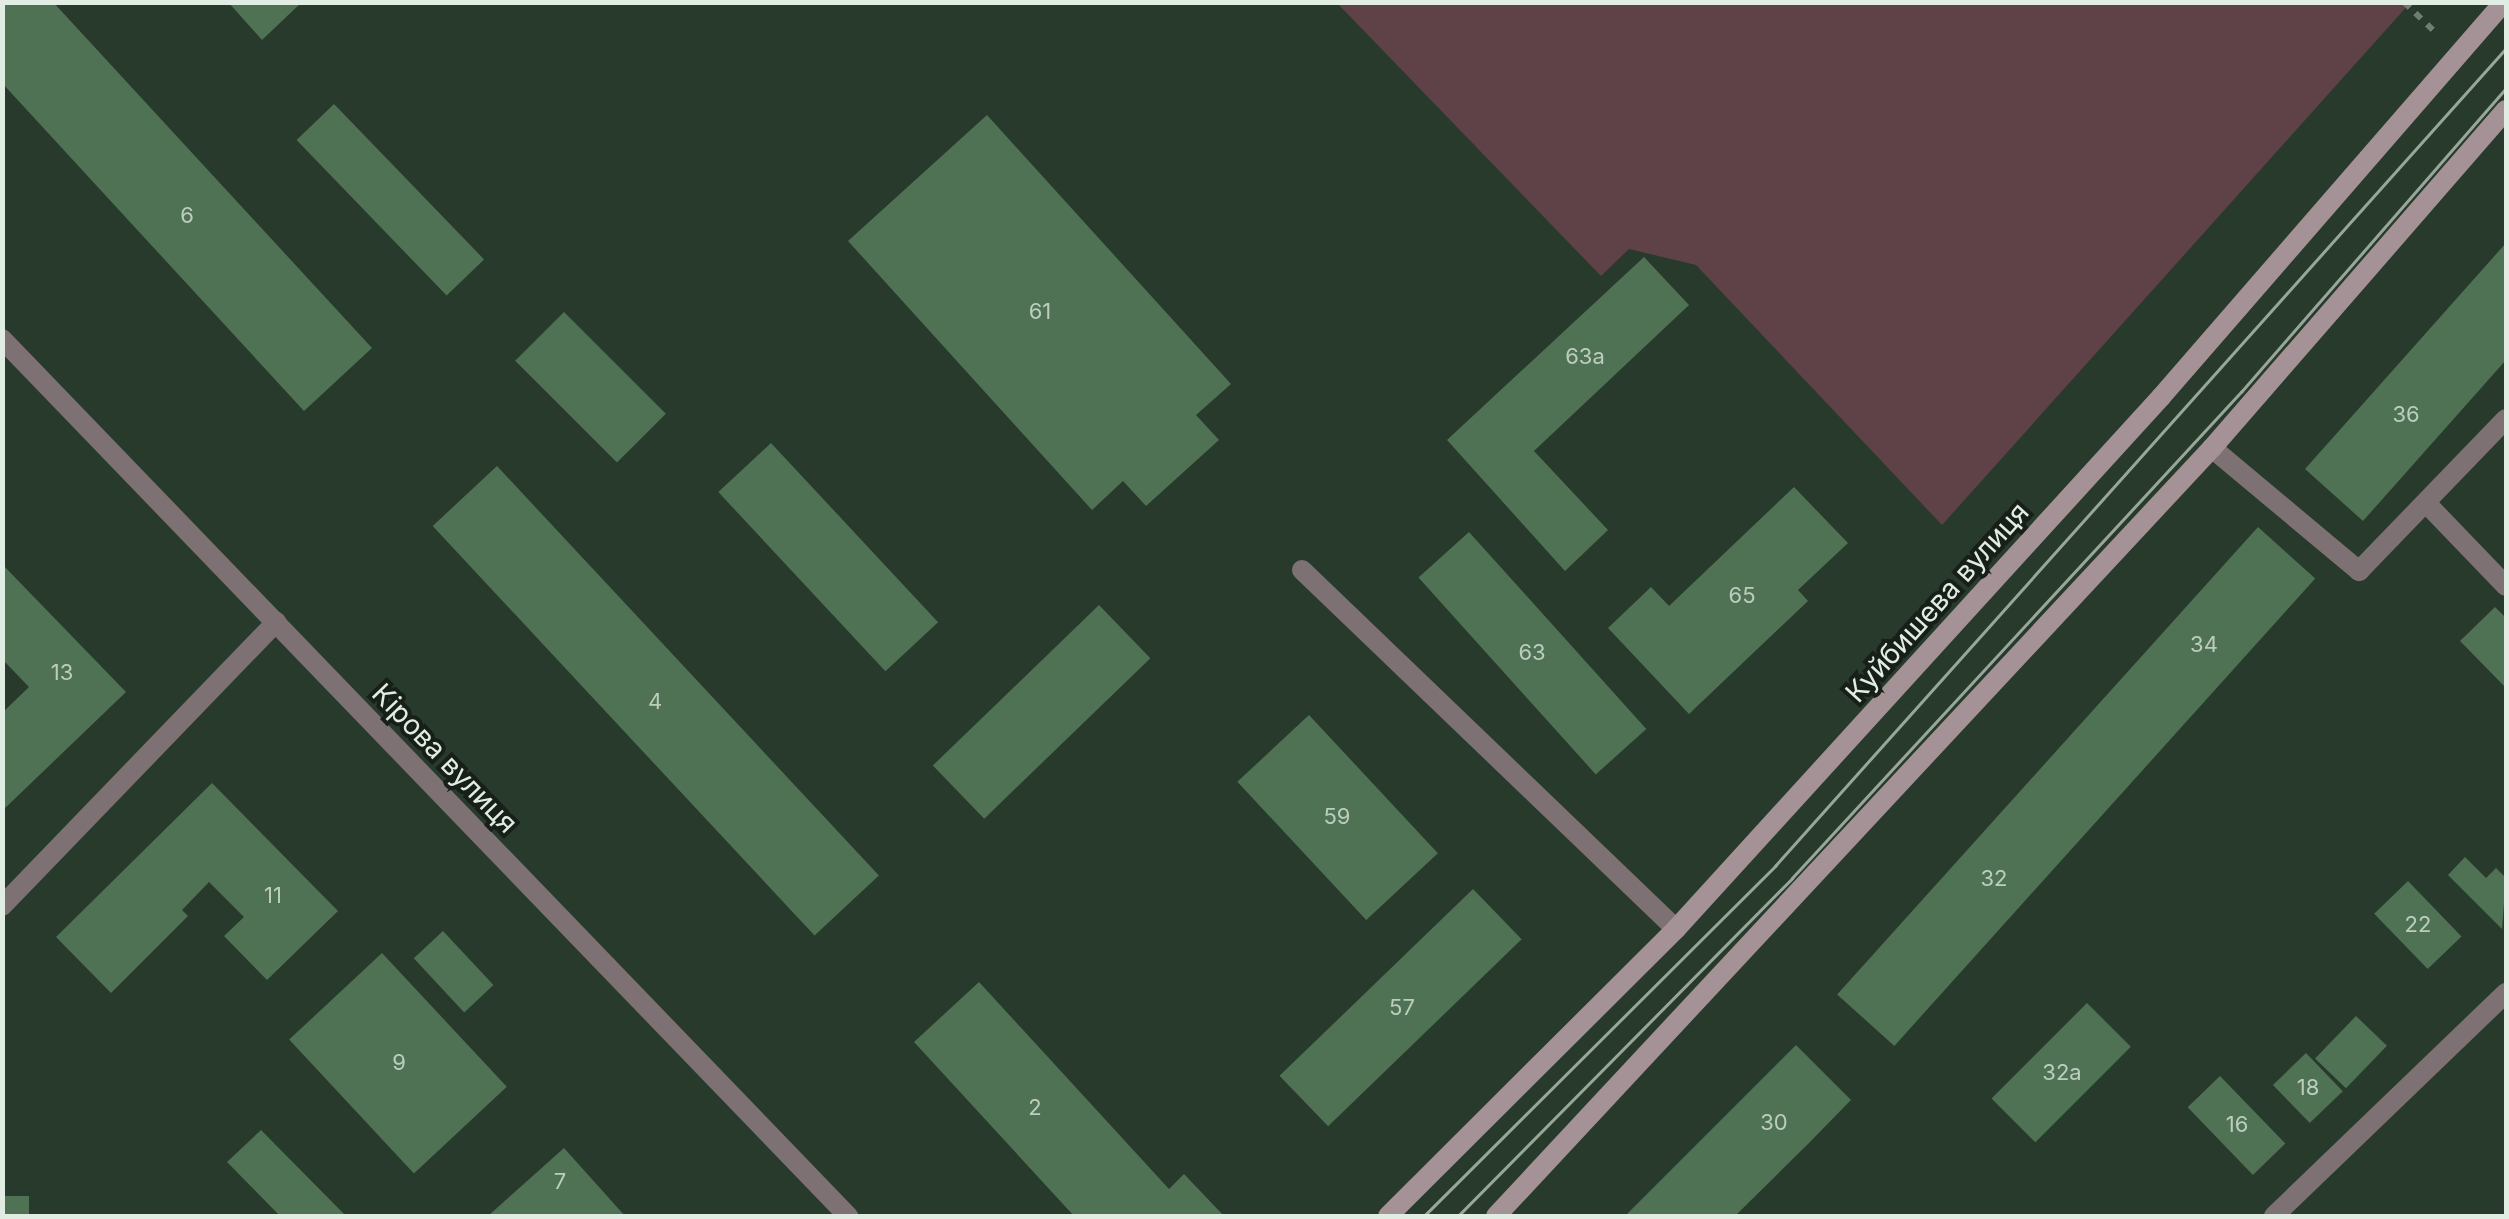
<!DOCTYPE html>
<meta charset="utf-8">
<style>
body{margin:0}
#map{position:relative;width:2509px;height:1219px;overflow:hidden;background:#283a2b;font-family:Inter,sans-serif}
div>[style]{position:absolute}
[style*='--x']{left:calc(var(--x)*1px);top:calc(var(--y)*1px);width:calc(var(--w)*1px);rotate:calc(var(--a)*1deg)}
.green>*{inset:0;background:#5f4148}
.building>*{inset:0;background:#4f7154;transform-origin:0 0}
.path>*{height:6px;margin-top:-3px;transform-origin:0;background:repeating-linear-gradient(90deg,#6e7d70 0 8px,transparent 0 16px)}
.service>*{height:20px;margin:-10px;padding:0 10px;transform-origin:10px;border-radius:10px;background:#7d7173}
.minor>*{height:20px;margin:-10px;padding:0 10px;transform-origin:10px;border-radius:10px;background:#7d7173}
.tertiary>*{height:20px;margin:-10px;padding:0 10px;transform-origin:10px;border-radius:10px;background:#7d7173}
.secondary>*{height:20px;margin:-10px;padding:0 10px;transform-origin:10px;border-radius:10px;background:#a59296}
.tram>*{height:2.5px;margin:-1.25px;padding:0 1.25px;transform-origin:1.25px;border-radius:1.25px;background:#99a79b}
span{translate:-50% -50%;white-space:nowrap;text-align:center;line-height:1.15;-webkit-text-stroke:8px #171f18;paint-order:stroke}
.number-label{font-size:22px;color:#bccdbe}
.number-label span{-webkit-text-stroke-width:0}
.street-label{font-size:28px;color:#e1ece2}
.frame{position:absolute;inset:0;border:5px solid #e1ece2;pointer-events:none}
</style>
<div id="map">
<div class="green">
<div style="clip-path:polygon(1337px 3px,2410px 3px,1942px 525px,1696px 265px,1629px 249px,1601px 276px)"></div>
</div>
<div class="building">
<div style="clip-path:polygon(2px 2px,53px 2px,372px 348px,304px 411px,2px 83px)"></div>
<div style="clip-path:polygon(228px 2px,302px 2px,262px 40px)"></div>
<div style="left:334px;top:104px;width:216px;height:52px;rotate:46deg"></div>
<div style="clip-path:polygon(987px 115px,1231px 384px,1196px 415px,1219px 440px,1146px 506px,1123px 481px,1092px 510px,848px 241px)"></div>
<div style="clip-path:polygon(2506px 243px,2506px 360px,2363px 521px,2305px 469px)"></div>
<div style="clip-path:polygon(1644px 257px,1689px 305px,1534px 451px,1608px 530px,1565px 571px,1447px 440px)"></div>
<div style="left:564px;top:312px;width:144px;height:69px;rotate:45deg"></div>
<div style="left:771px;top:443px;width:245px;height:72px;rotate:47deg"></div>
<div style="left:497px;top:466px;width:560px;height:88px;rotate:47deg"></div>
<div style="clip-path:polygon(1794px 487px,1848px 543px,1798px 590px,1808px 601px,1689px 714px,1608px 628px,1651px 587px,1669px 606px)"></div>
<div style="left:2258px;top:527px;width:77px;height:629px;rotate:42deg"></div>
<div style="left:1469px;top:532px;width:265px;height:68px;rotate:48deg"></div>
<div style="clip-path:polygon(2px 564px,126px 692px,2px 811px,2px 713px,29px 687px,2px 659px)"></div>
<div style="left:1099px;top:605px;width:74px;height:231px;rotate:46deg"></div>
<div style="clip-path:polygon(2495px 607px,2506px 618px,2506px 688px,2460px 641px)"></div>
<div style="left:1309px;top:715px;width:189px;height:98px;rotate:47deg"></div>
<div style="clip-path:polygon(212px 783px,338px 911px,267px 980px,224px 936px,244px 917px,209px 882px,182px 910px,188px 916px,111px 993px,56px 937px)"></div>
<div style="clip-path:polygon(2465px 857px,2486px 878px,2496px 868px,2506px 878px,2502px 929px,2448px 875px)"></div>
<div style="left:2408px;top:881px;width:77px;height:47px;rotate:46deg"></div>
<div style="left:1473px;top:889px;width:70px;height:269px;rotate:46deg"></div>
<div style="left:443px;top:931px;width:74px;height:40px;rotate:47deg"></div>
<div style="left:382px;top:953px;width:183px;height:127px;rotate:47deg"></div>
<div style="clip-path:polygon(979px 982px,1169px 1189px,1184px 1174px,1224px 1216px,1074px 1216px,914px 1042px)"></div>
<div style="left:2087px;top:1003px;width:62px;height:135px;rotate:45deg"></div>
<div style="left:2356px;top:1016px;width:43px;height:59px;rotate:44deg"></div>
<div style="clip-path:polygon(1796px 1045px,1851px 1100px,1807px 1145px,1735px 1216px,1625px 1216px)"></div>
<div style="left:2306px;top:1053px;width:53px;height:46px;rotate:46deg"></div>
<div style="left:2220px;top:1076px;width:94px;height:45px;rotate:46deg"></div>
<div style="clip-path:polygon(261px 1130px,346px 1216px,280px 1216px,227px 1162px)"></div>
<div style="clip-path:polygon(564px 1148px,625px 1216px,488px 1216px)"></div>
<div style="left:2px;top:1196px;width:27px;height:20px"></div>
</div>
<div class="path">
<div style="--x:2404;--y:2;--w:47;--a:44.1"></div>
</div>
<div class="service">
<div style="--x:2212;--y:448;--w:192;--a:39.9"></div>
<div style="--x:2359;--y:571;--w:211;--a:-46"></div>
<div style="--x:2429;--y:506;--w:111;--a:46.1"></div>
<div style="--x:1302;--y:570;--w:518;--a:43.83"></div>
</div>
<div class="minor">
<div style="--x:2;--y:906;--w:395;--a:-46"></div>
<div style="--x:2274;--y:1216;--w:322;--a:-43.9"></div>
</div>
<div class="tertiary">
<div style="--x:2;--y:339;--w:1219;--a:46.03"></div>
</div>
<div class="secondary">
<div style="--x:1388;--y:1216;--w:407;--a:-44.9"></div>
<div style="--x:1676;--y:929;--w:720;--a:-47.65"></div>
<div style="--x:2161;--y:397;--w:523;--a:-49.03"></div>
<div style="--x:1496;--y:1216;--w:1050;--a:-47.01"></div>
<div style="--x:2212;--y:448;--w:448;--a:-49"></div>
</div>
<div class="tram">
<div style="--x:1424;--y:1216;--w:496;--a:-44.9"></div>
<div style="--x:1775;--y:866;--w:1097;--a:-48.21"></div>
<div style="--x:1458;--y:1216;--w:475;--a:-45.3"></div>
<div style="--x:1792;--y:878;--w:662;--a:-47.27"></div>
<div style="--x:2241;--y:392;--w:403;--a:-48.9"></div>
</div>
<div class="number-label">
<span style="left:187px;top:216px">6</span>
<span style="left:1040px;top:312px">61</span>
<span style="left:1585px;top:357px">63а</span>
<span style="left:2406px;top:415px">36</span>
<span style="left:1742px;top:596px">65</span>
<span style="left:2204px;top:645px">34</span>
<span style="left:1532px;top:653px">63</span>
<span style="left:62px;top:673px">13</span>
<span style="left:655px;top:702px">4</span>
<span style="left:1337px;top:817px">59</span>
<span style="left:1994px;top:879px">32</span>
<span style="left:273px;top:896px">11</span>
<span style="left:2418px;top:925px">22</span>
<span style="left:1402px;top:1008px">57</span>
<span style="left:399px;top:1063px">9</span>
<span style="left:2062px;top:1073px">32а</span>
<span style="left:2308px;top:1088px">18</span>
<span style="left:1035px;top:1108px">2</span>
<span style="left:1774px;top:1123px">30</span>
<span style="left:2237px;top:1125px">16</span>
<span style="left:560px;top:1182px">7</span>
</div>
<div class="street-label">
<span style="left:1937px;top:602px;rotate:-48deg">Куйбишева вулиця</span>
<span style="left:445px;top:758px;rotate:46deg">Кірова вулиця</span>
</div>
<div class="frame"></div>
</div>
